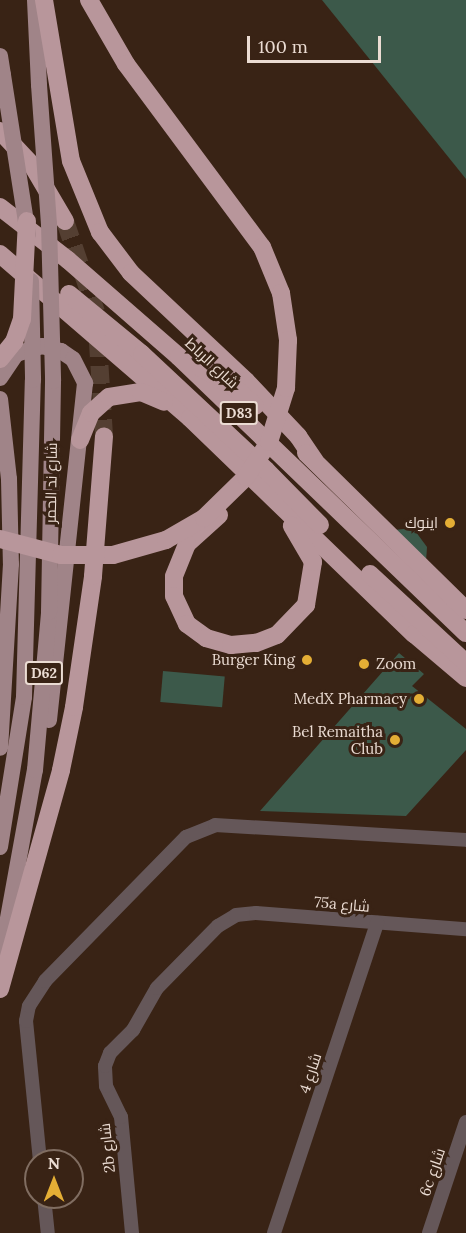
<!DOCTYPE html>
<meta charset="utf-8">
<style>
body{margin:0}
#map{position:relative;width:466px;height:1233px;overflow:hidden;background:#392315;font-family:Lora,Cairo,serif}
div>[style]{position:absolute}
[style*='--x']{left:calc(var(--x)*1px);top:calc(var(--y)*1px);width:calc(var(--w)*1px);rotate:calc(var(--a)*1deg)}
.green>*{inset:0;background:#3c594a;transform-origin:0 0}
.highway-tunnel>*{height:18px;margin-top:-9px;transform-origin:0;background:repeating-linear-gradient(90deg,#543f32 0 18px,transparent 0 27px)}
.minor>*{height:14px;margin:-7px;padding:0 7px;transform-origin:7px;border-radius:7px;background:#655759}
.major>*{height:16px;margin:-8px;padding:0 8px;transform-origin:8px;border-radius:8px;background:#a08488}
.highway>*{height:18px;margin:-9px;padding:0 9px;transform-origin:9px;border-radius:9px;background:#b8969b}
.major-bridge>*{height:16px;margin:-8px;padding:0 8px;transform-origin:8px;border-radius:8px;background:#a08488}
.highway-bridge>*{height:18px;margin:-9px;padding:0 9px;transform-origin:9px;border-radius:9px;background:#b8969b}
.dots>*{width:16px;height:16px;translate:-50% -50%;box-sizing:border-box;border:3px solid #392315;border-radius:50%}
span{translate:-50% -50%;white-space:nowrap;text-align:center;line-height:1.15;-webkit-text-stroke:6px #392315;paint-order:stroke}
.shield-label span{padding:2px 4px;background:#392315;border:2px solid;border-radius:4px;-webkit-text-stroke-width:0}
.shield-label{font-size:14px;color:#ebdcd3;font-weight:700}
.street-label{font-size:15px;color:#ebdcd3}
.poi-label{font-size:15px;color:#ebdcd3}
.right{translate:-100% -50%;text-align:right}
.left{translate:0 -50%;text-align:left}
.north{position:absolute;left:24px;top:1149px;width:60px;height:60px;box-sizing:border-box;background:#392315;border:2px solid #806d61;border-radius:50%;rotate:0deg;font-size:16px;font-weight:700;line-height:24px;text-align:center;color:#ebdcd3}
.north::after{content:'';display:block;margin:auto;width:21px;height:27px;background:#e4ae35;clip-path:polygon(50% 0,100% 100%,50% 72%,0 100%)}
.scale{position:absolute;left:247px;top:36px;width:134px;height:27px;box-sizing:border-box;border:3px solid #ebdcd3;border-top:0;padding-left:8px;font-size:18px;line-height:21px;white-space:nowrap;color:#ebdcd3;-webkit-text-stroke:4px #392315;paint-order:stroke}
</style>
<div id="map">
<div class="green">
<div style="clip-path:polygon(322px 0,466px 0,466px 179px)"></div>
<div style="clip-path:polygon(413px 528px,427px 547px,426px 562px,394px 530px)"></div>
<div style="clip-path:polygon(399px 653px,424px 674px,412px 686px,466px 729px,466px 750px,406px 816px,260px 811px)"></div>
<div style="left:163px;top:671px;width:62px;height:31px;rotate:5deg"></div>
</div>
<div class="highway-tunnel">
<div style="--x:65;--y:221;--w:96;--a:71.2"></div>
<div style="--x:96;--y:312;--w:124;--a:86.3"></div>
</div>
<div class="minor">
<div style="--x:40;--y:1161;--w:141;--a:-95.7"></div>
<div style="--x:26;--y:1021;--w:15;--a:-79"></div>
<div style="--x:29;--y:1006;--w:30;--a:-57"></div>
<div style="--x:45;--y:981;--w:202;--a:-45.6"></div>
<div style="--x:186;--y:837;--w:31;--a:-22"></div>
<div style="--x:215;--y:825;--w:251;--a:3.4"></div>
<div style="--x:44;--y:1197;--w:36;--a:84"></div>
<div style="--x:132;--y:1233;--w:117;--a:-95.4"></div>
<div style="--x:121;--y:1117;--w:34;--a:-116"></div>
<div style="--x:106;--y:1086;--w:20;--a:-93"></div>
<div style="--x:105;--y:1066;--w:14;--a:-69"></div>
<div style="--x:110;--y:1053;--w:33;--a:-45"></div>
<div style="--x:133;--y:1030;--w:48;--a:-60.3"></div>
<div style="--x:157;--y:988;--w:87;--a:-45.5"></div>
<div style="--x:218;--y:926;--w:21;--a:-31"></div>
<div style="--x:236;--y:915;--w:20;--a:-6"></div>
<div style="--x:256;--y:913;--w:211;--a:4.4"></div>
<div style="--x:274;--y:1233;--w:327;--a:-71.6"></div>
<div style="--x:429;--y:1233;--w:117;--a:-71.6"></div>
</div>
<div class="major">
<div style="--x:35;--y:0;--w:85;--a:87.3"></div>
<div style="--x:0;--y:56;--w:19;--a:81"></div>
<div style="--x:0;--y:378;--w:29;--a:-56"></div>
<div style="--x:16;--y:354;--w:27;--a:-17"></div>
<div style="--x:42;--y:346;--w:20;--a:15"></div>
<div style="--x:61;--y:351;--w:14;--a:34"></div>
<div style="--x:73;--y:359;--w:27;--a:63"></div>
<div style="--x:85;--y:383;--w:339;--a:96.1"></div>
<div style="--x:0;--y:399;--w:81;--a:83.6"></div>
<div style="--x:9;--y:479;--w:85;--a:88.7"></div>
<div style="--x:11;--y:564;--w:184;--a:93.4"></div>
<div style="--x:0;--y:847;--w:152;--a:-80.9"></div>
<div style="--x:24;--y:697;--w:317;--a:-88.4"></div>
<div style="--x:0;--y:962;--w:195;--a:-79.7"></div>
<div style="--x:35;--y:770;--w:159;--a:-84.9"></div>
<div style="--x:49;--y:612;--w:231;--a:-89"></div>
</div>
<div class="highway">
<div style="--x:44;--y:0;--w:163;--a:80.5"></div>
<div style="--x:71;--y:161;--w:77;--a:67.8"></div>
<div style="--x:100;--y:232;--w:51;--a:52.9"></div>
<div style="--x:131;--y:273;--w:158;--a:43.2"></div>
<div style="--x:246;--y:381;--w:76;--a:46.6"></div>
<div style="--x:298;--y:436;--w:30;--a:56"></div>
<div style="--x:89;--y:0;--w:74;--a:60"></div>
<div style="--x:126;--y:64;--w:228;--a:53.4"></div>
<div style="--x:262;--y:247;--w:50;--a:67.6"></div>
<div style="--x:281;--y:293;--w:48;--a:81.5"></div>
<div style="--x:0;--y:131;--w:47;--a:46.7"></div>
<div style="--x:32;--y:165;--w:65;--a:59.5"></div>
<div style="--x:0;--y:207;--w:86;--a:37.9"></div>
<div style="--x:68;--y:260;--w:147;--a:41.1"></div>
<div style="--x:179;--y:357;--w:398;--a:43.9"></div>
<div style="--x:0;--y:254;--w:251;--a:40.8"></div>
<div style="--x:190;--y:418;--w:311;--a:44"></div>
<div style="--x:414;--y:634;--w:68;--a:40.2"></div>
<div style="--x:69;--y:294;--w:94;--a:39.4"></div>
<div style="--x:142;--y:354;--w:170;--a:43.1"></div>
<div style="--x:266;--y:470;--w:77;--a:45.5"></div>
<div style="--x:200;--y:367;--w:41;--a:31"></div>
<div style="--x:235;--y:388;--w:27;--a:42"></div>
<div style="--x:80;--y:440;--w:29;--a:-68"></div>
<div style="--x:91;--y:413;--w:24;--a:-42"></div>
<div style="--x:109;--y:397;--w:32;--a:-9"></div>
<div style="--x:141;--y:392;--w:25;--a:23"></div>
<div style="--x:306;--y:453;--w:224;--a:44.5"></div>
<div style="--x:219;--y:515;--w:43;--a:137.8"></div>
<div style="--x:187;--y:544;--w:35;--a:112"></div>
<div style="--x:174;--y:577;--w:19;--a:90"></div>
<div style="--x:174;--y:596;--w:31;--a:65"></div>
<div style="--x:187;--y:624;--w:24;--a:36"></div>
<div style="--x:206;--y:638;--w:26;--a:16"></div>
<div style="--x:231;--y:645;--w:25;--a:-5"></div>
<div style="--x:256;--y:643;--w:22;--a:-21"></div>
<div style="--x:277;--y:635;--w:42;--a:-46"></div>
<div style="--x:306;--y:605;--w:44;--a:-80.8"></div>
<div style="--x:313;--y:562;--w:42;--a:-120.3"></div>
<div style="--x:370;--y:574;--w:131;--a:42.8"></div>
<div style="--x:0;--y:989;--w:227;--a:-74.4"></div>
<div style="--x:61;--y:770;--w:64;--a:-78.3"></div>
<div style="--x:74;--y:707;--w:132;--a:-81.7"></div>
<div style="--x:93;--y:576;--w:140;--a:-85.5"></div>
</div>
<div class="major-bridge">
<div style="--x:3;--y:75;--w:161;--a:81.1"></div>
<div style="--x:39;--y:85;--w:139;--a:85.9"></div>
<div style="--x:49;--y:224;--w:157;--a:88.5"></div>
<div style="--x:31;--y:281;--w:99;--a:88.8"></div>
</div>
<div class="highway-bridge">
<div style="--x:0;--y:359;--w:22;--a:-51"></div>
<div style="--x:14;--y:342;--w:24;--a:-71"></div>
<div style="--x:22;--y:319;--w:98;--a:-87.1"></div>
<div style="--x:0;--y:539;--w:63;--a:14.7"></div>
<div style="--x:61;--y:555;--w:52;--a:0"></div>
<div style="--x:113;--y:555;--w:55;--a:-15.8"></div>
<div style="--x:166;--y:540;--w:44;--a:-30.1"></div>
<div style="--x:204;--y:518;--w:59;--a:-44.3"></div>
<div style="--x:246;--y:477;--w:42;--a:-56.7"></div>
<div style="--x:269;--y:442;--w:57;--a:-72.5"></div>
<div style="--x:286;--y:388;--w:48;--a:-87.6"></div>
</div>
<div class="dots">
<div style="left:450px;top:523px;background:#e4ae35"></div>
<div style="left:307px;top:660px;background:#e4ae35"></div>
<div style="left:364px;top:664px;background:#e4ae35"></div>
<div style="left:419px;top:699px;background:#e4ae35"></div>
<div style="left:395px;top:740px;background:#e4ae35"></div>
</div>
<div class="shield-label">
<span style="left:239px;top:413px">D83</span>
<span style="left:44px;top:673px">D62</span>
</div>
<div class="street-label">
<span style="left:212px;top:363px;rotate:43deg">شارع الرباط</span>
<span style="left:51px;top:483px;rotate:-89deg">شارع ند الحمر</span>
<span style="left:342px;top:904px;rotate:5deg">75a شارع</span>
<span style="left:310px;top:1073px;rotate:-72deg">شارع 4</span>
<span style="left:107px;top:1148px;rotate:-96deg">2b شارع</span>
<span style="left:432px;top:1172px;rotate:-71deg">6c شارع</span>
</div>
<div class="poi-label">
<span class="right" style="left:438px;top:523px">اينوك</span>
<span class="right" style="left:295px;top:660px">Burger King</span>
<span class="left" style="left:376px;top:664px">Zoom</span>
<span class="right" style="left:407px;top:699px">MedX Pharmacy</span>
<span class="right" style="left:383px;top:740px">Bel Remaitha<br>Club</span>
</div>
<div class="north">N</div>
<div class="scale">100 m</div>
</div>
